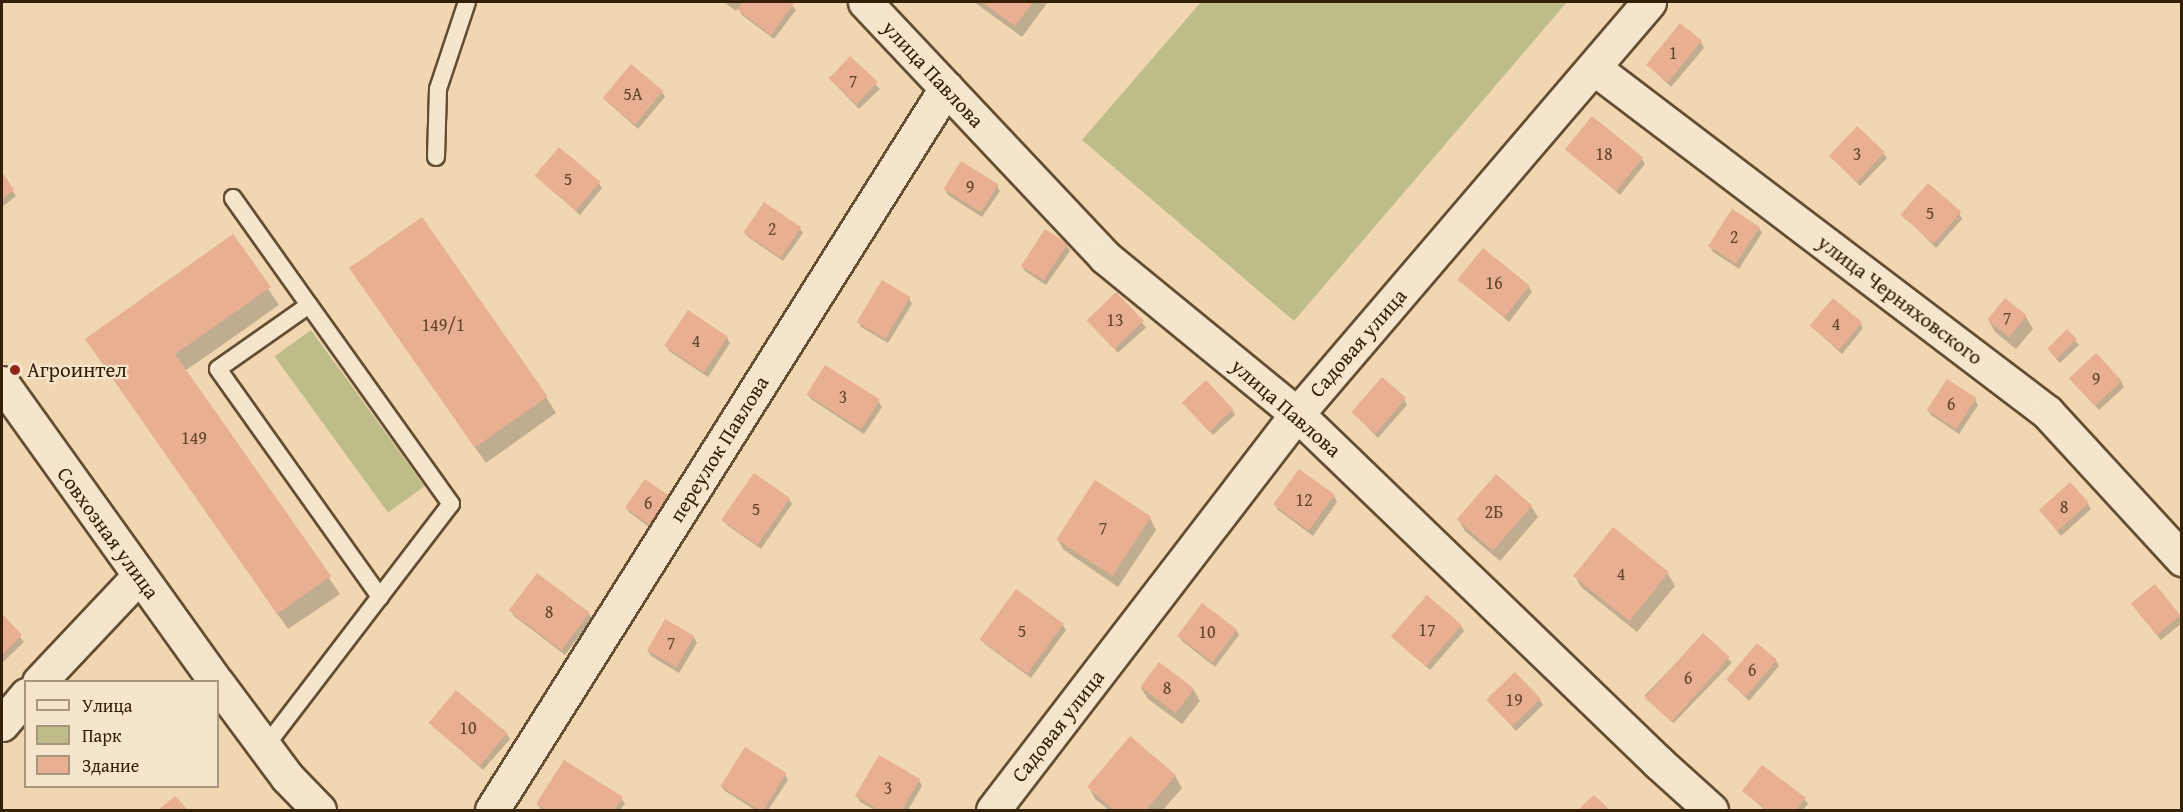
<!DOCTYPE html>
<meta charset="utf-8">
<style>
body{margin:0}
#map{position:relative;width:2183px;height:812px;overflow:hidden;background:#f0d7b2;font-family:"Gentium Book Plus",serif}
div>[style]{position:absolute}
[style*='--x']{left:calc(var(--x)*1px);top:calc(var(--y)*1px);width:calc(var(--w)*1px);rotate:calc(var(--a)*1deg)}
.green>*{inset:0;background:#bebd89;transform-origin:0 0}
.shadow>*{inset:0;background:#0003;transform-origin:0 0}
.building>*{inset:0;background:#e8af92;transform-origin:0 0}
.roads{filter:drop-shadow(2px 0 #634e31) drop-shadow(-2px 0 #634e31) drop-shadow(0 2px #634e31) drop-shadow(0 -2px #634e31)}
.service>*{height:16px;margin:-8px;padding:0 8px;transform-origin:8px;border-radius:8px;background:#f5e5cd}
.minor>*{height:33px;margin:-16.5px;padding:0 16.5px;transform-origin:16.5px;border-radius:16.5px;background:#f5e5cd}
.tertiary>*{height:33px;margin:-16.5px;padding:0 16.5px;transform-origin:16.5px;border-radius:16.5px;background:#f5e5cd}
.dots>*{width:16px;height:16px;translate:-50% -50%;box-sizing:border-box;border:3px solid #f5e5cd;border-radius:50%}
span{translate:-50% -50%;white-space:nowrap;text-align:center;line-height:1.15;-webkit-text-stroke:4.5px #f5e5cd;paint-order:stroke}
.number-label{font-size:18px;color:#614429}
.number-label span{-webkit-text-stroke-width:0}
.street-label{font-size:21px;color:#342006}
.poi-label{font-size:21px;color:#342006}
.left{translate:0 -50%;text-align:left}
.frame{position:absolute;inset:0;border:3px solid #342006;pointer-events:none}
.legend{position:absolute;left:24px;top:680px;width:195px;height:108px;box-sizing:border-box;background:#f5e5cd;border:2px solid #a8967d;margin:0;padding:8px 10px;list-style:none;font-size:18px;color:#342006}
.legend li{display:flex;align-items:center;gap:12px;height:30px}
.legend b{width:30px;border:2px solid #a8967d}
</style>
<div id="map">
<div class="green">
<div style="clip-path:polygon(1201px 2px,1567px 2px,1294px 321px,1082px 140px)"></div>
<div style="left:311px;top:330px;width:193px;height:45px;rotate:54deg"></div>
</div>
<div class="shadow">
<div style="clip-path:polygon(724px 2px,789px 2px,796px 10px,774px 39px,742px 15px,738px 8px,736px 11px)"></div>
<div style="clip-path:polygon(974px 2px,1048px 2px,1022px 37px)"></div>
<div style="clip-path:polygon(1701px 42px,1704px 48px,1671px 87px,1647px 64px)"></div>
<div style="left:850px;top:58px;width:43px;height:29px;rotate:46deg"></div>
<div style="clip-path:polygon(662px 92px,665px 97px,638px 129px,604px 99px)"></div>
<div style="clip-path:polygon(1568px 150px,1642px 159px,1645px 164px,1620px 195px)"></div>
<div style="clip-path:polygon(1883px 153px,1887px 158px,1860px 186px,1831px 156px)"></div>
<div style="clip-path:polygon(2px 175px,16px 196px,2px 207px)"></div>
<div style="clip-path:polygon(537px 176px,599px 183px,602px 188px,580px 215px)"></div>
<div style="clip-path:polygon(997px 186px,1000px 191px,982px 217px,948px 195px,945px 189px)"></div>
<div style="clip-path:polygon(1959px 213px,1962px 219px,1936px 248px,1902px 214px)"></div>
<div style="clip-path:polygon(799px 228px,803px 233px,783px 261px,748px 237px,745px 232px)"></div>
<div style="clip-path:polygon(1759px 228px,1762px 233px,1739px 269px,1713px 252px,1710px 246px)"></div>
<div style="clip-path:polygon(233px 237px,279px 305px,185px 371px,340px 594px,288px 629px,87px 339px)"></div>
<div style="clip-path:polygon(1067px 245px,1070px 251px,1046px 285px,1025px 271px,1022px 266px)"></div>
<div style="clip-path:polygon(351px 270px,546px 397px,556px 413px,486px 463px)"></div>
<div style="clip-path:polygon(1460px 280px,1529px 287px,1532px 292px,1509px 322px)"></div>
<div style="clip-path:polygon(883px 282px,909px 298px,912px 304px,888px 343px,861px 327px,858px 321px)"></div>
<div style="left:1116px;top:294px;width:45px;height:38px;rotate:48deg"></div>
<div style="clip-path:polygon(2005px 300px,2026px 317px,2033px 329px,2016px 349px,1995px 332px,1989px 321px)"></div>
<div style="clip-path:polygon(1860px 323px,1863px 328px,1842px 354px,1811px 326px)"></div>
<div style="clip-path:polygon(2067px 331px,2079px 345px,2060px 363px,2051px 353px)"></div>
<div style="clip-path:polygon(727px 338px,730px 343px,708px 377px,669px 351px,666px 346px)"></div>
<div style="clip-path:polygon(2071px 378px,2121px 381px,2124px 387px,2099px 410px)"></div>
<div style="clip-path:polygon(1948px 381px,1975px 400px,1978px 405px,1959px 434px,1931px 415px,1928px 410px)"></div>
<div style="clip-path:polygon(808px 394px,878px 401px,882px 407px,864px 434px,811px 399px)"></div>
<div style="clip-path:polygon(1404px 399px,1407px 405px,1378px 438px,1353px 412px)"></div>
<div style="clip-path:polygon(1184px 402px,1232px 410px,1235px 415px,1213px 435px)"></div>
<div style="clip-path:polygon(1299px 471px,1334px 496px,1337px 502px,1313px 536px,1278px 510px,1275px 505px)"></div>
<div style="clip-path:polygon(671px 499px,654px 531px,629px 512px,626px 507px)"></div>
<div style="clip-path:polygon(789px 499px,792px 504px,761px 549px,727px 525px,724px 520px)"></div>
<div style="clip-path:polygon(2088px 504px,2091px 509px,2061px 536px,2041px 511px)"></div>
<div style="clip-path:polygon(1531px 506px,1538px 517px,1500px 561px,1465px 531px,1458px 519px)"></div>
<div style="clip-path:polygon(1150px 518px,1156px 530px,1118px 587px,1064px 550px,1057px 539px)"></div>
<div style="clip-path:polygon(1613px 529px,1668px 574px,1675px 586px,1637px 632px,1581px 587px,1575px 576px)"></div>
<div style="clip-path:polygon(2136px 609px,2180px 617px,2182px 623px,2161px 640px)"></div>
<div style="clip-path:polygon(511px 611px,589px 614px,592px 619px,565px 655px,514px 616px)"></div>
<div style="clip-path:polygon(2px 616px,24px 642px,2px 663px)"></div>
<div style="clip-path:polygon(1063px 625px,1066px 630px,1031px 678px,985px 644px,982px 639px)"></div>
<div style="clip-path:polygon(1461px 626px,1464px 631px,1430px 670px,1393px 636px)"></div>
<div style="clip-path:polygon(1236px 630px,1239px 635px,1215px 667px,1182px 641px,1179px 636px)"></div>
<div style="left:1703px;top:635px;width:40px;height:84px;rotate:44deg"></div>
<div style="clip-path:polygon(694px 637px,697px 643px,679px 673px,651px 656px,648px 651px)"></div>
<div style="clip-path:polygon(1776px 661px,1779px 666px,1749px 701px,1728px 680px)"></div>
<div style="clip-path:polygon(1141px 688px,1193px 689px,1200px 701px,1182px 724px,1148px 699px)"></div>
<div style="clip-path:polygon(1488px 700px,1540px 700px,1543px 705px,1516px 731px)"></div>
<div style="clip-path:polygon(430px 723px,507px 734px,510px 739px,483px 770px)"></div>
<div style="clip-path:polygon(1131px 738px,1175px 776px,1182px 788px,1163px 810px,1109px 810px,1095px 799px,1089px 787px)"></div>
<div style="clip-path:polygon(880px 757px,919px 780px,922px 786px,908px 810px,875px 810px,860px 802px,857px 796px)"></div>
<div style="clip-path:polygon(785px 774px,788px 780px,768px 810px,755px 810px,725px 791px,721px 786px)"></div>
<div style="clip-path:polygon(1744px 791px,1804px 799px,1808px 804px,1803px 810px,1765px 810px)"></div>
<div style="clip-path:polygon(621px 798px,625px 804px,620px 810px,542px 810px,537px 804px)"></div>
</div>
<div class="building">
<div style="clip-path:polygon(743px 2px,792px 2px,794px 3px,771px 35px,737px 9px)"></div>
<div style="clip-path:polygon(982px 2px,1033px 2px,1015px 26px)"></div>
<div style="left:1680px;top:23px;width:28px;height:54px;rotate:39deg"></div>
<div style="left:850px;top:56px;width:38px;height:31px;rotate:43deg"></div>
<div style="left:631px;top:64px;width:42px;height:44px;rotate:40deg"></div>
<div style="left:1592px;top:116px;width:66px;height:43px;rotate:39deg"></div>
<div style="left:1857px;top:126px;width:38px;height:41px;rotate:43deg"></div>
<div style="left:559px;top:147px;width:54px;height:38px;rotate:40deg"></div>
<div style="left:961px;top:161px;width:44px;height:33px;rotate:32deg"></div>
<div style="clip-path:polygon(2px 172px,14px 190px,2px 199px)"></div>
<div style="left:1928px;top:183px;width:44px;height:42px;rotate:41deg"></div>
<div style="left:764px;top:202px;width:45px;height:37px;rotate:34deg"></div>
<div style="left:1732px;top:209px;width:33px;height:44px;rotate:33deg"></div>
<div style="left:422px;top:217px;width:219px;height:89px;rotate:55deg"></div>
<div style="left:1045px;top:229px;width:27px;height:44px;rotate:33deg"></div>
<div style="clip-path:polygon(233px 234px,271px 287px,175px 354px,331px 576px,277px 614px,85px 339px)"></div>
<div style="left:1483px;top:248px;width:60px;height:41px;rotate:39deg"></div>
<div style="left:882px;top:280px;width:33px;height:49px;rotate:31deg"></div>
<div style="left:1116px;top:292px;width:40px;height:41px;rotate:46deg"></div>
<div style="left:1833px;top:298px;width:38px;height:36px;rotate:40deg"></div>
<div style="left:2005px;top:298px;width:28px;height:28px;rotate:39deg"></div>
<div style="left:688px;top:310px;width:48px;height:43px;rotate:34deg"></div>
<div style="left:2067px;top:329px;width:14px;height:28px;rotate:45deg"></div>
<div style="left:2096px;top:353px;width:38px;height:37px;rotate:47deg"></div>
<div style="left:825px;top:365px;width:65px;height:35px;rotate:32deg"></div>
<div style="left:1382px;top:377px;width:32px;height:47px;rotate:41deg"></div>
<div style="left:1947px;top:379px;width:35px;height:37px;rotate:33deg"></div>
<div style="left:1206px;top:380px;width:40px;height:33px;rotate:47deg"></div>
<div style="left:1299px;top:469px;width:44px;height:44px;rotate:36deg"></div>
<div style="left:754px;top:473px;width:44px;height:57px;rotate:35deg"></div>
<div style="left:1496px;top:474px;width:48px;height:60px;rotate:41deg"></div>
<div style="left:645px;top:479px;width:33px;height:35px;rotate:35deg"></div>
<div style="left:1095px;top:480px;width:67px;height:71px;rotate:33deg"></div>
<div style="left:2070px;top:482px;width:28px;height:42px;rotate:48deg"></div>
<div style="left:1613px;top:527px;width:72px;height:63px;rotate:39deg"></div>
<div style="left:537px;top:573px;width:66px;height:47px;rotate:37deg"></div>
<div style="left:2155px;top:584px;width:41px;height:31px;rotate:51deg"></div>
<div style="left:1016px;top:589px;width:59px;height:62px;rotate:36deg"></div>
<div style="left:1427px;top:595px;width:46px;height:55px;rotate:41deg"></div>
<div style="left:1202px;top:603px;width:44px;height:41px;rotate:37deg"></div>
<div style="clip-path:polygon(2px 614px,22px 635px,2px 655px)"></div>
<div style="left:665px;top:619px;width:34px;height:36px;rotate:30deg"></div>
<div style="left:1703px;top:633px;width:36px;height:87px;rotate:42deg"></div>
<div style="left:1757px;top:643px;width:26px;height:48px;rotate:40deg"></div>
<div style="left:1159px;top:662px;width:44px;height:31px;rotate:37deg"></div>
<div style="left:1515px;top:672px;width:37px;height:40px;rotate:46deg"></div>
<div style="left:456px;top:690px;width:67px;height:43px;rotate:40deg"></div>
<div style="clip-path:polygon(1130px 736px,1176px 775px,1146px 810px,1114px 810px,1087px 787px)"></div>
<div style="left:745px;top:747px;width:49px;height:46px;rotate:32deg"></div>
<div style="clip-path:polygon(879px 755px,920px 779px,902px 810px,879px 810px,855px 796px)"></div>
<div style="clip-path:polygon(564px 760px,623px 797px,614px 810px,546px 810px,536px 804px)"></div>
<div style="clip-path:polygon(1762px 765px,1806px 798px,1796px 810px,1767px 810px,1742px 791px)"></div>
<div style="clip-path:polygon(1594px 795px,1610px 810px,1578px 810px)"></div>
<div style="clip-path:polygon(175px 796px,188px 810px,158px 810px)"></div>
</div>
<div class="roads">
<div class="service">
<div style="--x:436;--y:157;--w:68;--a:-88.3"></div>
<div style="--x:438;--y:89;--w:92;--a:-71.6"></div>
<div style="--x:233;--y:198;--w:131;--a:54.6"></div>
<div style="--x:309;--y:305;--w:111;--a:144.9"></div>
<div style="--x:218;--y:369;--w:280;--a:54.6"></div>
<div style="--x:265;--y:747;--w:306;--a:-52.6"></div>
<div style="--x:451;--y:504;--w:244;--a:-125.5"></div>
</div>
<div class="minor">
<div style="--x:865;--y:2;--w:350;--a:46.7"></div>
<div style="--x:1105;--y:257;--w:248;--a:39.3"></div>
<div style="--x:1297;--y:414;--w:503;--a:43.95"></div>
<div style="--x:1659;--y:763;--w:70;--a:42.1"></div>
<div style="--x:1594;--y:68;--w:569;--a:37.21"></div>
<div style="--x:2047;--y:412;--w:200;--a:47.4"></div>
<div style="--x:39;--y:682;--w:144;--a:-46.7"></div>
<div style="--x:2;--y:724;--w:38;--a:-50"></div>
<div style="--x:492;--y:810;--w:853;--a:-57.84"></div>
<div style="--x:993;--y:810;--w:499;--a:-52.5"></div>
<div style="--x:1297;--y:414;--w:542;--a:-49.49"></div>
</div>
<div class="tertiary">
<div style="--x:2;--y:383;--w:368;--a:54.4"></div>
<div style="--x:218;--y:684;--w:116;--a:53.4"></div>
<div style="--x:287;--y:777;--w:46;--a:45.9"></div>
</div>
</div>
<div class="dots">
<div style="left:15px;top:370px;background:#8f2418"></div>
</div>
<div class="number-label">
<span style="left:1673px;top:53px">1</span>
<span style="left:853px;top:81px">7</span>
<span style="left:633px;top:94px">5А</span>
<span style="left:1604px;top:154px">18</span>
<span style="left:1857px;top:154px">3</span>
<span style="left:568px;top:179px">5</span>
<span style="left:970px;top:187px">9</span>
<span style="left:1930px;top:213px">5</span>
<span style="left:772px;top:229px">2</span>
<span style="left:1734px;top:237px">2</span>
<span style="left:1494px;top:283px">16</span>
<span style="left:2007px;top:318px">7</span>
<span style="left:1115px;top:320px">13</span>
<span style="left:1836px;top:324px">4</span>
<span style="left:443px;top:325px">149/1</span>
<span style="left:696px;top:341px">4</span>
<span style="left:2096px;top:379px">9</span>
<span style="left:843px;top:397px">3</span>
<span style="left:1951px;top:404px">6</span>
<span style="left:194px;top:438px">149</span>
<span style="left:1304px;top:500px">12</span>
<span style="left:648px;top:503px">6</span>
<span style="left:2064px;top:507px">8</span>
<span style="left:756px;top:509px">5</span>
<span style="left:1494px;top:512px">2Б</span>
<span style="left:1103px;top:528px">7</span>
<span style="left:1621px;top:574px">4</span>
<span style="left:549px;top:612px">8</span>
<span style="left:1427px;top:630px">17</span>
<span style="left:1022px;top:631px">5</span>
<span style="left:1207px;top:632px">10</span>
<span style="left:671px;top:643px">7</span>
<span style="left:1752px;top:670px">6</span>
<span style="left:1688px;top:678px">6</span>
<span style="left:1167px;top:688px">8</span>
<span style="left:1514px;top:700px">19</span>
<span style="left:468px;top:728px">10</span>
<span style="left:888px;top:788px">3</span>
</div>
<div class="street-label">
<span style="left:933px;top:74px;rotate:47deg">улица Павлова</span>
<span style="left:1900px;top:300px;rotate:37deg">улица Черняховского</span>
<span style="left:1358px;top:343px;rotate:-49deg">Садовая улица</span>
<span style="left:1286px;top:408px;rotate:41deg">улица Павлова</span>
<span style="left:719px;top:449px;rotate:-58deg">переулок Павлова</span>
<span style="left:108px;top:533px;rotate:54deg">Совхозная улица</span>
<span style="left:1058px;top:726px;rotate:-52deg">Садовая улица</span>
</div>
<div class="poi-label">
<span class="left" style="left:27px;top:370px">Агроинтел</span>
</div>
<div class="frame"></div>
<ul class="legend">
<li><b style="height:8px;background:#f5e5cd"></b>Улица</li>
<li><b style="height:16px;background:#bebd89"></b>Парк</li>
<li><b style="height:16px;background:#e8af92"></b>Здание</li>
</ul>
</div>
